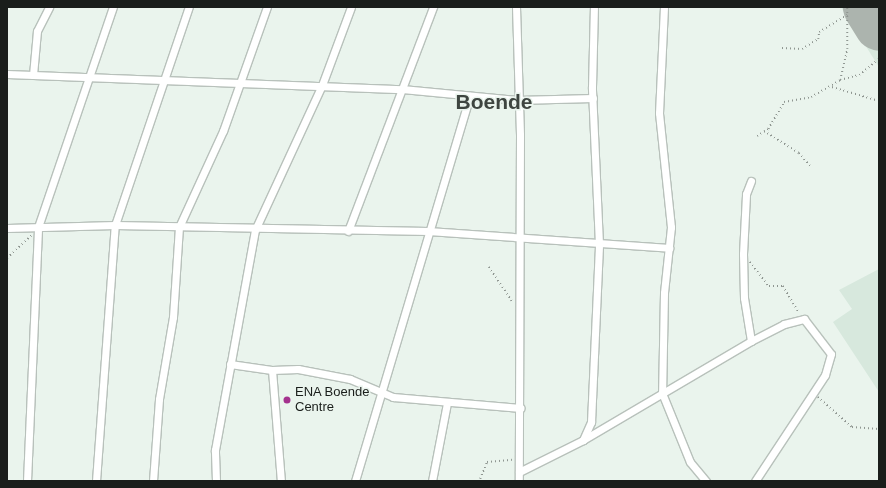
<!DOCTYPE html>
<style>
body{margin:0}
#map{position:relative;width:886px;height:488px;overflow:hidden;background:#eaf4ed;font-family:Arial,sans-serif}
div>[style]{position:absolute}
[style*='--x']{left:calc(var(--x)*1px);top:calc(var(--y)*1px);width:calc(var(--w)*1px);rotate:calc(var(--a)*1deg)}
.built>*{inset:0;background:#d7e8dd}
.runway>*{height:49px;margin:-24.5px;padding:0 24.5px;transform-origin:24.5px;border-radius:24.5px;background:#acb4ae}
.path>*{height:1.5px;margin-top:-0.75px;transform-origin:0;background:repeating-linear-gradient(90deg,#8f9691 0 1px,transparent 0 4px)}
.roads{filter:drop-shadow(1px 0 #b8c1bb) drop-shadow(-1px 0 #b8c1bb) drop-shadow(0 1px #b8c1bb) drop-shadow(0 -1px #b8c1bb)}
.minor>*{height:7px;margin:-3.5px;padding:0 3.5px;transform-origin:3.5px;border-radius:3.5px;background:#fff}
.dots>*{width:11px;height:11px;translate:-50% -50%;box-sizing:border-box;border:2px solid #eaf4ed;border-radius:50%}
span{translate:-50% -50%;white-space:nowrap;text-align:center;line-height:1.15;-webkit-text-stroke:3px #eaf4ed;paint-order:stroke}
.poi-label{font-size:13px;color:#1a1e1b}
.left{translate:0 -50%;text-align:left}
.town-label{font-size:21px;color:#3e4540;font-weight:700}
.frame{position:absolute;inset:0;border:8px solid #1a1e1b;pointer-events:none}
</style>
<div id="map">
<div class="built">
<div style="clip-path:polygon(841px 7px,879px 7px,879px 67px)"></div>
<div style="clip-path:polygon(879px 269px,879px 392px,833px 322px,852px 309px,839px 290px)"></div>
</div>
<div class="runway">
<div style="--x:867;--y:7;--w:22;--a:58"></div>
</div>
<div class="path">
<div style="--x:782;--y:48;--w:20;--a:3"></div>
<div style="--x:802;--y:49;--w:19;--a:-32"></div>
<div style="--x:818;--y:39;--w:7;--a:-82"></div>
<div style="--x:819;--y:32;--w:33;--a:-31"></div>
<div style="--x:840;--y:80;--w:20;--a:-15"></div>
<div style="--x:859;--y:75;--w:26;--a:-39"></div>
<div style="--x:832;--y:87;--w:49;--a:16.6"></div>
<div style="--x:764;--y:131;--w:41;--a:32.2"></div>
<div style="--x:799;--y:153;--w:18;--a:49"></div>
<div style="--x:757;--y:136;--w:13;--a:-32"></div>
<div style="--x:768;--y:129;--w:31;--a:-59"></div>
<div style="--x:784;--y:102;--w:27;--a:-10"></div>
<div style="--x:811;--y:97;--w:34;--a:-30"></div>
<div style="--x:840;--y:80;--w:32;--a:-77"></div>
<div style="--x:847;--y:49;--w:42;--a:-90"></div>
<div style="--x:7;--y:258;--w:33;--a:-43"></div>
<div style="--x:750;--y:262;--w:31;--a:52"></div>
<div style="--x:769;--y:286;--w:14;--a:0"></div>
<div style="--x:783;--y:286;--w:31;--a:59"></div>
<div style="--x:489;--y:267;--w:41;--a:55.9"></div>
<div style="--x:818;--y:397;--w:45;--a:41.4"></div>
<div style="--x:852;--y:427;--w:27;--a:4"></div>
<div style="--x:480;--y:479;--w:18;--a:-68"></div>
<div style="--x:487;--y:462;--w:25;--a:-5"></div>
</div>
<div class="roads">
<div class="minor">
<div style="--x:516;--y:7;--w:128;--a:88.2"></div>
<div style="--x:520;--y:135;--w:346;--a:90.2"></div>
<div style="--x:664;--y:7;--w:106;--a:92.7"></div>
<div style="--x:659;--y:113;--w:115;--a:84"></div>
<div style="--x:671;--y:227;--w:66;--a:96.1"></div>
<div style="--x:664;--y:293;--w:100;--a:91.1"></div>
<div style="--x:662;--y:393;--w:74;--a:67.9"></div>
<div style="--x:690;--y:462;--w:25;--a:50"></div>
<div style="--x:7;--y:74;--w:395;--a:2.2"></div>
<div style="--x:402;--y:89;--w:116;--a:5.5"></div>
<div style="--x:517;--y:100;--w:76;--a:-1.5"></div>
<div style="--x:33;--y:75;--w:44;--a:-84.8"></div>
<div style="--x:37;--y:31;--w:27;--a:-63"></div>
<div style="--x:7;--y:228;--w:108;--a:-1.6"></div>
<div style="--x:115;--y:225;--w:313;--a:1.1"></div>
<div style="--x:428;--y:231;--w:242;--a:4"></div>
<div style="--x:348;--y:231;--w:240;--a:-69.2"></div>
<div style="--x:751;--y:341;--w:44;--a:-99.2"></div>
<div style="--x:744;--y:298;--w:44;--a:-91.3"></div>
<div style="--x:743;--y:254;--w:60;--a:-87.1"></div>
<div style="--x:746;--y:194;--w:14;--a:-69"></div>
<div style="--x:230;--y:364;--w:42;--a:8.1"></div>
<div style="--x:272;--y:370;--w:111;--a:85.4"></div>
<div style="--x:272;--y:370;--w:26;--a:-2"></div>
<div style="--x:298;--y:369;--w:53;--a:10.9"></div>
<div style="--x:350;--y:379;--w:47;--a:22.7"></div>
<div style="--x:393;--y:397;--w:128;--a:4.9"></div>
<div style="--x:583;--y:440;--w:20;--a:-66"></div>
<div style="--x:591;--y:422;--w:178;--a:-87.4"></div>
<div style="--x:599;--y:244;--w:157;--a:-92.6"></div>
<div style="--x:592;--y:87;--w:80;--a:-88.6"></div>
<div style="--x:519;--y:472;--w:72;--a:-26.6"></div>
<div style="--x:583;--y:440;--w:195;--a:-30.5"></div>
<div style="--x:751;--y:341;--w:37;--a:-27"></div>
<div style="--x:784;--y:324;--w:21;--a:-14"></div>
<div style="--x:804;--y:319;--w:44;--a:52.4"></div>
<div style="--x:831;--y:354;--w:22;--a:106"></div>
<div style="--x:825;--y:375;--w:127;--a:123.4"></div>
<div style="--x:27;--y:481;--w:254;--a:-87.5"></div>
<div style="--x:38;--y:227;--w:232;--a:-71.2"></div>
<div style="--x:96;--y:481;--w:257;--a:-85.8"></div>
<div style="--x:115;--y:225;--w:230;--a:-71.3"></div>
<div style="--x:153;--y:481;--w:82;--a:-85.8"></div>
<div style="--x:159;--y:399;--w:83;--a:-80.3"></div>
<div style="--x:173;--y:317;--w:90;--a:-86.2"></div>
<div style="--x:179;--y:227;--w:106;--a:-65.4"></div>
<div style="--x:223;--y:131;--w:132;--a:-70.5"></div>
<div style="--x:216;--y:481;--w:31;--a:-92"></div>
<div style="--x:215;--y:450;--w:224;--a:-79.7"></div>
<div style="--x:255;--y:230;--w:160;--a:-65.2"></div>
<div style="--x:322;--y:85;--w:83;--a:-69.6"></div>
<div style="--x:355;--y:481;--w:402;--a:-73.4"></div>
<div style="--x:432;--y:481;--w:79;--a:-79.1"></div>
</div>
</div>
<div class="dots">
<div style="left:287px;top:400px;background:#a4328e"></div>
</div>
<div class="poi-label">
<span class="left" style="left:295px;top:400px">ENA Boende<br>Centre</span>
</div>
<div class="town-label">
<span style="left:494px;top:102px">Boende</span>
</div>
<div class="frame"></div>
</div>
